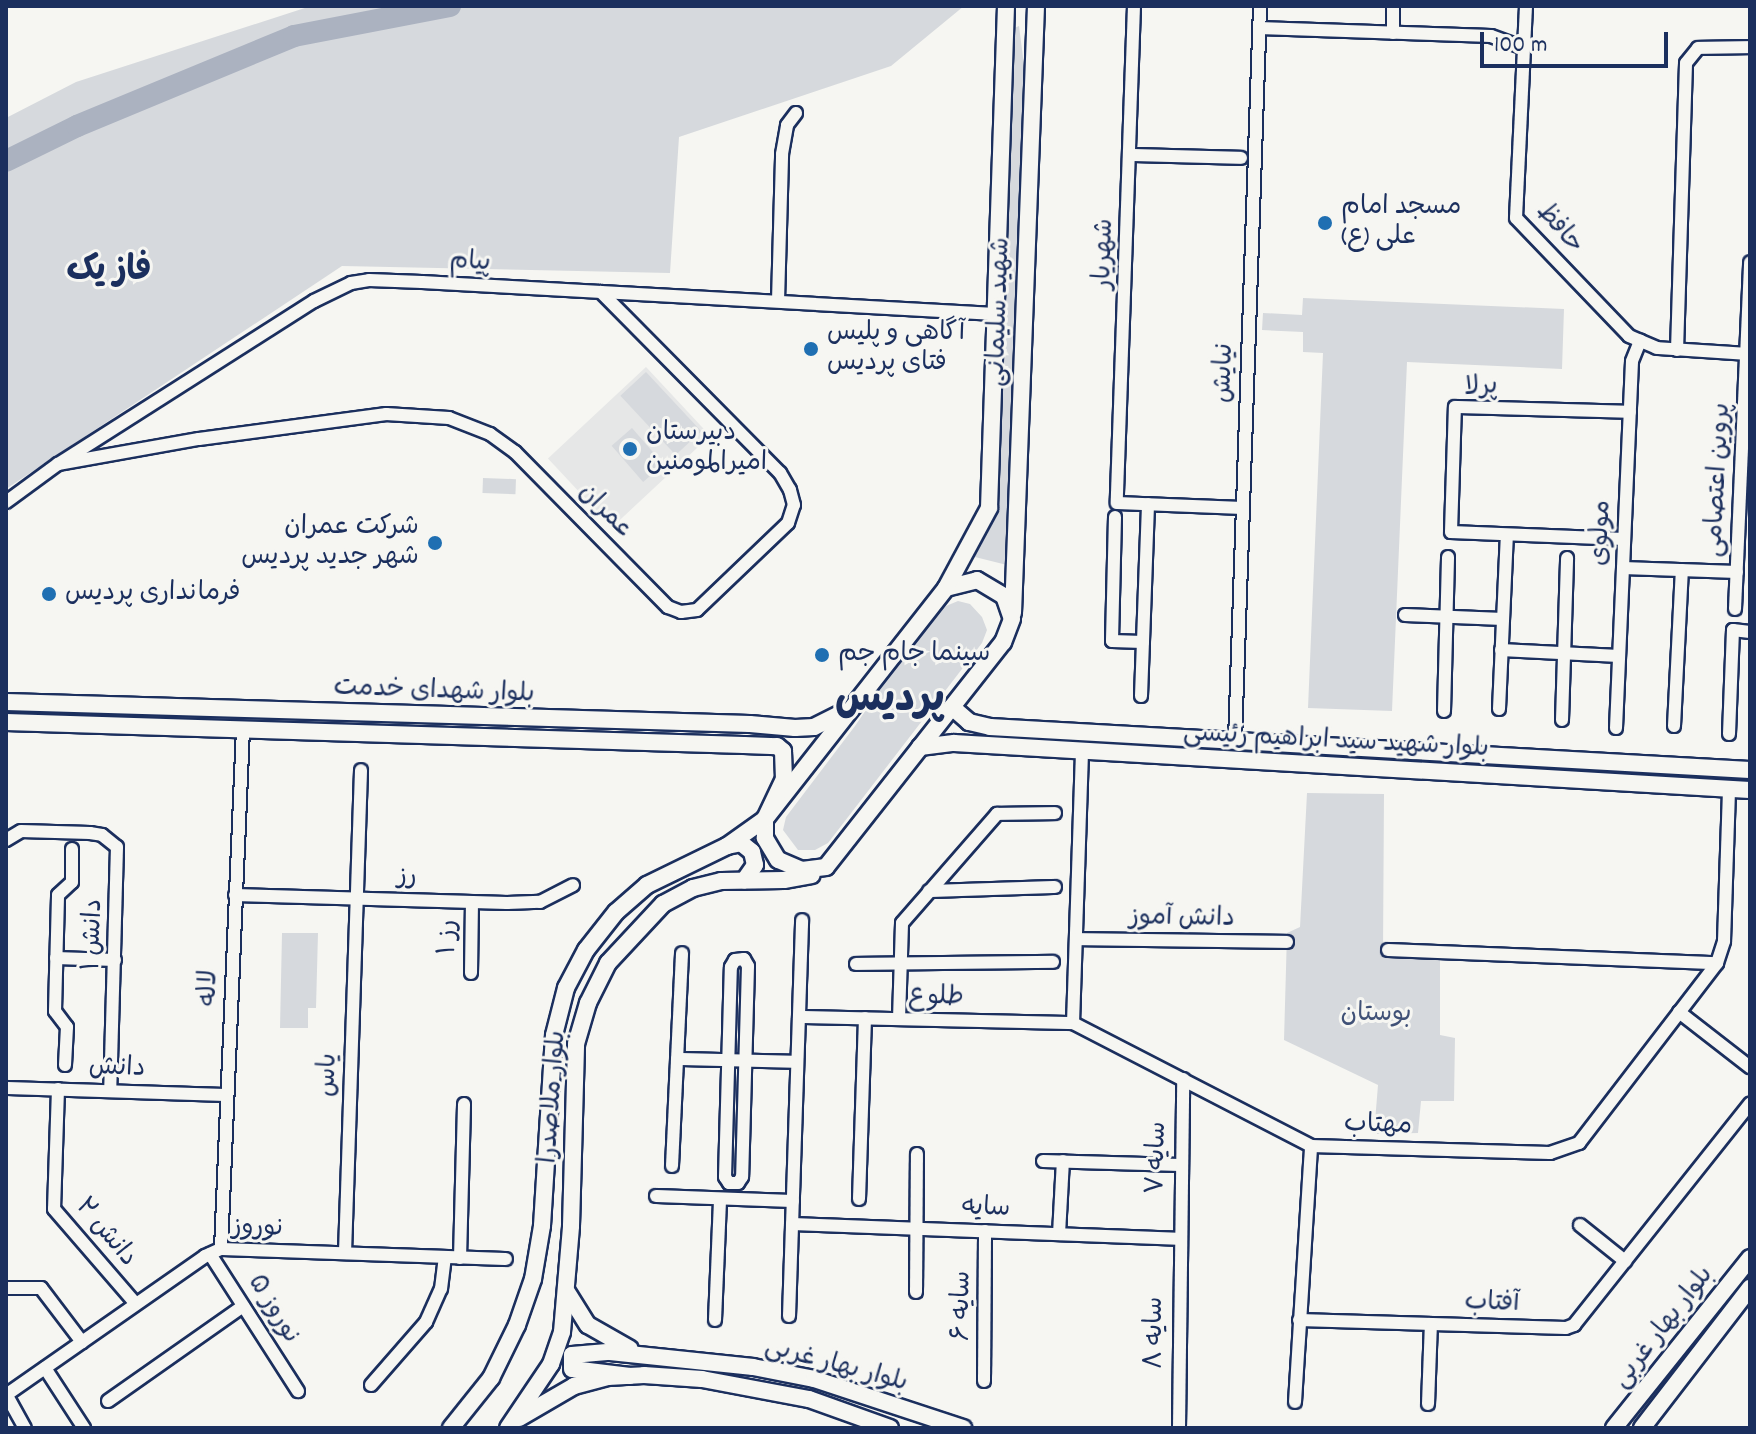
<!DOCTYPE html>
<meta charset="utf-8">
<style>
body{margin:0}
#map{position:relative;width:1756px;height:1434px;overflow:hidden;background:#f6f6f2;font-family:Dekko,"Playpen Sans Arabic",sans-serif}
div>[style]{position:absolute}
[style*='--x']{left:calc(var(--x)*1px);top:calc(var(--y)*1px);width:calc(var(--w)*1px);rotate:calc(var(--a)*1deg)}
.built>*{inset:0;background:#e6e7e7;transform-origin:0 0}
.green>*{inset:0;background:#d6d9dd;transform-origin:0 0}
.river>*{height:22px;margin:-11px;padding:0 11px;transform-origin:11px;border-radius:11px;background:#abb2c0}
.roads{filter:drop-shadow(2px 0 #1b2f5e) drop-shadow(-2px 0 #1b2f5e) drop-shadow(0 2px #1b2f5e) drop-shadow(0 -2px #1b2f5e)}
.minor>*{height:12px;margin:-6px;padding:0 6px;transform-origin:6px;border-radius:6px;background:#f6f6f2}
.major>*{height:16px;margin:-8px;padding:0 8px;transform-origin:8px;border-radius:8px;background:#f6f6f2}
.dots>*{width:22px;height:22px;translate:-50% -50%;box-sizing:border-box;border:4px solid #f6f6f2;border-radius:50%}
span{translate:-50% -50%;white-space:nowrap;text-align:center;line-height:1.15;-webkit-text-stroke:6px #f6f6f2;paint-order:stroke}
.poi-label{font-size:26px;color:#1b2f5e}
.left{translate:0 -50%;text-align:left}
.right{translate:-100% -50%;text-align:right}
.street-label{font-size:26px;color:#1b2f5e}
.park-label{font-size:26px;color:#405177}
.district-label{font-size:34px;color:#1b2f5e;font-weight:700}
.town-label{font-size:42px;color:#1b2f5e;font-weight:700}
.frame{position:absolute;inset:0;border:8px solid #1b2f5e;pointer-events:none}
.scale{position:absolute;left:1480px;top:32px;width:188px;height:36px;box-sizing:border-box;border:4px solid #1b2f5e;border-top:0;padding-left:10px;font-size:24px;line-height:28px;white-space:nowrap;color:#1b2f5e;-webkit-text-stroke:6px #f6f6f2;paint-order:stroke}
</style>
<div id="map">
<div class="built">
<div style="left:646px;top:367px;width:94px;height:134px;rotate:47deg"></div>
</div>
<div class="green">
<div style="clip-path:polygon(311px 6px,964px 6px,891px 66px,679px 137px,670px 273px,342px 266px,6px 489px,6px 118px,76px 82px)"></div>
<div style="clip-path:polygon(1019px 26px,1024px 65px,1007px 565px,971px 556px,996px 509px,1014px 28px)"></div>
<div style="clip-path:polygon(1303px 298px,1564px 309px,1562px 369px,1407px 362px,1392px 711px,1308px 708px,1323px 353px,1303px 352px,1303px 332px,1262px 330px,1263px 313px,1302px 315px)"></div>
<div style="left:646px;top:372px;width:81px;height:35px;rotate:47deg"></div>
<div style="left:632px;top:428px;width:48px;height:27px;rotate:49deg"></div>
<div style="left:483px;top:478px;width:33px;height:15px;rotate:2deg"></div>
<div style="clip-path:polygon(958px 601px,970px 604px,982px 617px,987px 630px,982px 643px,828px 843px,815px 850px,798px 850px,783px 830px,786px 817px,855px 726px,923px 627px,946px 606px)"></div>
<div style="clip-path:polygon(1307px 793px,1384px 794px,1383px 952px,1440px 958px,1440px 1035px,1455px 1038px,1454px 1101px,1421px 1101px,1418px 1133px,1374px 1134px,1378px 1085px,1284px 1040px,1287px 933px,1300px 927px)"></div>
<div style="clip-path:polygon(282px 933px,318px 933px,316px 1008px,308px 1008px,308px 1028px,280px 1028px)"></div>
</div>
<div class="river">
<div style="--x:6;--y:161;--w:79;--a:-26.2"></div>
<div style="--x:77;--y:126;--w:235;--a:-22.5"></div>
<div style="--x:294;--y:36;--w:159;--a:-10.9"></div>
</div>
<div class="roads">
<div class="minor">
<div style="--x:1134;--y:6;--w:497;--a:92"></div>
<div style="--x:1117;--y:503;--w:126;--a:2.3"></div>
<div style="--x:1526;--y:6;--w:212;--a:92.7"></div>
<div style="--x:1516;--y:218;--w:163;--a:46.2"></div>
<div style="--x:1629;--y:336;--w:30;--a:23"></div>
<div style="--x:1657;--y:348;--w:93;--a:3.7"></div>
<div style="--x:1259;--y:28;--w:232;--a:2"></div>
<div style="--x:1491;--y:36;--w:35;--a:20"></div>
<div style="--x:1393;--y:33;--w:27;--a:-90"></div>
<div style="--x:1130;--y:155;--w:111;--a:1.5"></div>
<div style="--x:778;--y:301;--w:147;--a:-88.4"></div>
<div style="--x:782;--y:154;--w:29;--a:-80"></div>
<div style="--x:787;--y:125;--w:15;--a:-53"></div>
<div style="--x:1677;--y:350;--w:287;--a:-88.2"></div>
<div style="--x:1686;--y:63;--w:19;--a:-51"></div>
<div style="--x:1698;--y:48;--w:52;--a:-1.1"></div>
<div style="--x:58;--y:464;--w:143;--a:-10.1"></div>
<div style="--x:199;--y:439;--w:189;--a:-7.6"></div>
<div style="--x:386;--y:414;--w:63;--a:3.6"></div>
<div style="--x:449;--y:418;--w:44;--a:21.3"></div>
<div style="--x:490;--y:434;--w:31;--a:36"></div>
<div style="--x:515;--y:452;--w:218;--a:45.4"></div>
<div style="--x:668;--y:607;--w:14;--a:21"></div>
<div style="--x:681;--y:612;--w:16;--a:-7"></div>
<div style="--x:697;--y:610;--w:126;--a:-43.7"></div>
<div style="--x:788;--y:523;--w:19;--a:-72"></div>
<div style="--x:794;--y:505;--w:16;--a:-105"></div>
<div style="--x:790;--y:490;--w:20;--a:-120"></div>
<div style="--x:780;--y:473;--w:255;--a:-134.7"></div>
<div style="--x:6;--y:502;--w:64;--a:-36.2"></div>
<div style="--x:58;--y:464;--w:303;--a:-32.5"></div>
<div style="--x:314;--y:301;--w:41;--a:-25.9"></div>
<div style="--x:351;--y:283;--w:18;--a:-9"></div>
<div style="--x:369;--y:280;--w:53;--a:2.2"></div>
<div style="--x:422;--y:282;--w:574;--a:3.2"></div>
<div style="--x:1115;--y:517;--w:124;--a:91.4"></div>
<div style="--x:1112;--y:641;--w:31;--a:2"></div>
<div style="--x:1624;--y:539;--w:173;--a:-177.7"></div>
<div style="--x:1451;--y:532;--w:125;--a:-88.2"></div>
<div style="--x:1455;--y:407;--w:175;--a:1.6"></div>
<div style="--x:1623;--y:568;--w:114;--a:2"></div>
<div style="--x:1735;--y:609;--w:347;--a:-87.5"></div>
<div style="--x:1405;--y:615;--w:98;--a:2.3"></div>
<div style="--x:1501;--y:650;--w:118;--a:2.9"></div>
<div style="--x:1141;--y:696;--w:192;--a:-87.9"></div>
<div style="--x:1499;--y:709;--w:174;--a:-87.4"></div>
<div style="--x:1444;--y:711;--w:154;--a:-88.5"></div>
<div style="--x:1562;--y:720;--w:162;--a:-88.2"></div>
<div style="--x:1674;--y:726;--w:156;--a:-87.1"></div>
<div style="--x:1616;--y:728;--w:367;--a:-87.5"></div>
<div style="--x:1632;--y:361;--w:22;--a:-68"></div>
<div style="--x:1729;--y:734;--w:104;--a:-87.8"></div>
<div style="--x:1733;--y:630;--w:17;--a:7"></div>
<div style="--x:1235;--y:741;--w:735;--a:-88.05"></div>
<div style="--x:1082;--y:752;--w:271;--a:91.9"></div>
<div style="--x:1073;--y:1023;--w:268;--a:27.3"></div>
<div style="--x:1311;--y:1146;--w:239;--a:1.7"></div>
<div style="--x:1550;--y:1153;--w:31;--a:-19"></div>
<div style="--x:1579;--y:1143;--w:227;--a:-52.5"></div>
<div style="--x:1717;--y:963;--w:23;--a:-72"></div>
<div style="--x:1724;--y:941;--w:152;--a:-88.1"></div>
<div style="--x:6;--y:840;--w:17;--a:-31"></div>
<div style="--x:21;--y:831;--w:69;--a:1.7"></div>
<div style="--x:90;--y:833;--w:12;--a:9"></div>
<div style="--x:102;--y:835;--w:19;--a:39"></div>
<div style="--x:117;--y:847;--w:244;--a:91.6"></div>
<div style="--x:929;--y:891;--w:126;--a:-1.8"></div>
<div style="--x:235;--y:895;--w:272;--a:1.7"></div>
<div style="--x:507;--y:903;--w:33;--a:-2"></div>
<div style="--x:540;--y:902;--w:37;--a:-27"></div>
<div style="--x:1076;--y:939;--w:211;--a:0.8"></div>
<div style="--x:1388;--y:950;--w:329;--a:2.3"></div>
<div style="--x:56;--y:958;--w:59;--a:1.9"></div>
<div style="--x:744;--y:959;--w:8;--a:60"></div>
<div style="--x:748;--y:966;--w:211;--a:91.6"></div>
<div style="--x:742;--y:1177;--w:7;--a:124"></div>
<div style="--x:738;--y:1183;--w:9;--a:180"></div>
<div style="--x:729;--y:1183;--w:7;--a:-124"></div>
<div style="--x:725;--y:1177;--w:210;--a:-88.4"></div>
<div style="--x:731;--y:967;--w:8;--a:-60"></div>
<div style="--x:735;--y:960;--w:9;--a:-6"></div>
<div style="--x:856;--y:964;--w:197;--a:-0.6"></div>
<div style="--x:471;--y:973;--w:71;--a:-89.2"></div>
<div style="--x:1679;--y:1012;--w:90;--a:37.8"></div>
<div style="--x:799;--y:1017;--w:274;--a:1.3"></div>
<div style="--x:899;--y:1019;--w:96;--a:-88.2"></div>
<div style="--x:902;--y:923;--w:145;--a:-48.9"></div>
<div style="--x:997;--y:814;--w:58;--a:-1"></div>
<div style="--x:677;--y:1059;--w:120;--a:1.4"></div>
<div style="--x:65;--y:1065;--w:38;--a:-87"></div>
<div style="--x:67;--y:1027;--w:20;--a:-127"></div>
<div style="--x:55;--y:1011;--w:116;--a:-88.5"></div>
<div style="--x:58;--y:895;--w:19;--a:-43"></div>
<div style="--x:72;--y:882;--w:33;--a:-90"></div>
<div style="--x:6;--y:1088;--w:221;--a:1.8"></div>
<div style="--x:58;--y:1089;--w:120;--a:91.9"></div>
<div style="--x:54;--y:1209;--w:125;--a:49.2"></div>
<div style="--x:1043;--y:1161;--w:137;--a:1.7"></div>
<div style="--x:672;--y:1166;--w:213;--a:-87.3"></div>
<div style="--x:656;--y:1196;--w:137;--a:2.1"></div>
<div style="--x:859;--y:1199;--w:181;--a:-88.1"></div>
<div style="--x:792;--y:1224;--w:386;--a:2.2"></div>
<div style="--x:1580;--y:1225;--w:58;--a:38.7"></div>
<div style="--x:1059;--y:1234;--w:73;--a:-86.9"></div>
<div style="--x:221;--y:1249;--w:520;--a:-87.58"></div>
<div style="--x:345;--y:1253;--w:483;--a:-88.1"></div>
<div style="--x:210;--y:1254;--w:163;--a:57.3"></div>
<div style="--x:460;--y:1258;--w:154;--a:-88.5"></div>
<div style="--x:6;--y:1288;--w:35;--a:0"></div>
<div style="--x:41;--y:1288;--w:68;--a:52.8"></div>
<div style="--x:916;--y:1292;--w:138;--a:-89.6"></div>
<div style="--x:789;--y:1316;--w:396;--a:-88.1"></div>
<div style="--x:715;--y:1320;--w:121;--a:-87.6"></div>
<div style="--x:1299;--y:1320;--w:267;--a:1.7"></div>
<div style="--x:1566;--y:1328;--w:9;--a:-21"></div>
<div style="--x:1574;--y:1325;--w:283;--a:-51.5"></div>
<div style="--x:45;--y:1368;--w:72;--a:57"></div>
<div style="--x:984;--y:1381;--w:150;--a:-89.6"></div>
<div style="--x:371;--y:1385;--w:84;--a:-48.9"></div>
<div style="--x:426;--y:1322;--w:36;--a:-66"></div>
<div style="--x:441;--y:1289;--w:32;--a:-83"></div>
<div style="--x:6;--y:1394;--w:39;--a:61"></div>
<div style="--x:6;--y:1395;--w:243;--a:-34.9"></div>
<div style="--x:205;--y:1256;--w:17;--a:-24"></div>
<div style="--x:221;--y:1249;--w:285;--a:2"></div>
<div style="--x:108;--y:1401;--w:165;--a:-35.1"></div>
<div style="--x:1295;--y:1402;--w:256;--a:-86.4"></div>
<div style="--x:1428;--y:1404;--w:80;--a:-87.9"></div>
<div style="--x:1179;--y:1428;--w:349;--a:-89.3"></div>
</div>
<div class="major">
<div style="--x:946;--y:588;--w:32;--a:-14"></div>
<div style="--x:977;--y:580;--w:31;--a:31"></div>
<div style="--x:1004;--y:596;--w:24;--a:71"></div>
<div style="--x:1012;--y:619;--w:25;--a:111"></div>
<div style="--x:1003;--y:642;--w:286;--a:128.2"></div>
<div style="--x:826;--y:867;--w:24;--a:173"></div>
<div style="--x:802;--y:870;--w:26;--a:-157"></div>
<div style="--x:778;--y:860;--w:26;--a:-121"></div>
<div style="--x:765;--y:838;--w:19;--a:-90"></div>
<div style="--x:765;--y:819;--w:293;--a:-51.9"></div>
<div style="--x:946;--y:588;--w:91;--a:-61.7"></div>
<div style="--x:989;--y:508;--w:502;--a:-88.06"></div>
<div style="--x:1013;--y:613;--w:607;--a:-87.83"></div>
<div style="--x:6;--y:702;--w:744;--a:1.69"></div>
<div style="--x:750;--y:724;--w:45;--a:5.1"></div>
<div style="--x:795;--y:728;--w:19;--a:-3"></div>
<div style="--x:814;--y:727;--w:33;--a:-27"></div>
<div style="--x:952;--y:707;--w:23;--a:41"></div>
<div style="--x:969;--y:722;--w:22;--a:13"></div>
<div style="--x:990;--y:727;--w:761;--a:3.24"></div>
<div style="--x:6;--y:722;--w:738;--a:1.79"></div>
<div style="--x:744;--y:745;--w:33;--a:2"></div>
<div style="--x:777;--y:746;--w:8;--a:40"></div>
<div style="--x:783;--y:751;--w:28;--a:88"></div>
<div style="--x:784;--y:779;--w:44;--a:115.4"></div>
<div style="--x:765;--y:819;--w:47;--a:144.6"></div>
<div style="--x:727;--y:846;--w:89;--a:154"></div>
<div style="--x:647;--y:885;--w:41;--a:138.9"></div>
<div style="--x:616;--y:912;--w:48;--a:128.3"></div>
<div style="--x:586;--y:950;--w:43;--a:117.8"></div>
<div style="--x:566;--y:988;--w:49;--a:104.3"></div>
<div style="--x:554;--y:1035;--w:191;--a:93.6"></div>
<div style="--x:542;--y:1226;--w:54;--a:99.6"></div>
<div style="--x:533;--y:1279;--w:49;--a:109.2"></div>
<div style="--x:517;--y:1325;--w:59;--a:116.1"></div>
<div style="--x:491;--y:1378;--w:64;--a:128.7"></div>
<div style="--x:920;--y:747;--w:34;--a:-7"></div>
<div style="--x:954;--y:743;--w:797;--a:3.38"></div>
<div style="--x:727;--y:846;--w:14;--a:-12"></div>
<div style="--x:741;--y:843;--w:14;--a:39"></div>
<div style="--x:752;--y:852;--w:13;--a:77"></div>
<div style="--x:755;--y:865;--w:19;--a:125"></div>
<div style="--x:567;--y:1292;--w:39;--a:58"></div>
<div style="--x:588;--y:1325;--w:48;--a:29.7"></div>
<div style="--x:630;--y:1376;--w:58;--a:-173.1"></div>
<div style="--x:572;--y:1369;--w:14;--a:-90"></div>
<div style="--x:572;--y:1355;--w:38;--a:-5"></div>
<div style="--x:610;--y:1352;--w:144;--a:6"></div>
<div style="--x:753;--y:1367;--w:62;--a:11.1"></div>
<div style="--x:814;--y:1379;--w:157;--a:18.2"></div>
<div style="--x:519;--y:1418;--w:64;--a:-30.2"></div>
<div style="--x:574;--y:1386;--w:35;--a:-15"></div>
<div style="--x:608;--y:1377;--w:36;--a:-3"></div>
<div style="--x:644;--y:1375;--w:58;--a:3.9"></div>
<div style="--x:702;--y:1379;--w:109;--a:10.6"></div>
<div style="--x:809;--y:1399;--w:86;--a:19.7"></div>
<div style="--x:508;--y:1428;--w:77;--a:-56.1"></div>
<div style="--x:551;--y:1364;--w:34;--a:-71"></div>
<div style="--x:562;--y:1332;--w:106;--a:-85.1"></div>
<div style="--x:571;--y:1226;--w:182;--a:-88.4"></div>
<div style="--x:576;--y:1044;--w:43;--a:-73.7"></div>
<div style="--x:588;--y:1003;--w:45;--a:-63.4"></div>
<div style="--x:608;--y:963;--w:81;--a:-47"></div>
<div style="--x:663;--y:904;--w:34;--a:-28"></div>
<div style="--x:693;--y:888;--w:29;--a:-14"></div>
<div style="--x:721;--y:881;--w:63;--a:-0.9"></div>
<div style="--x:784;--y:880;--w:28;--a:-10"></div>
<div style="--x:1614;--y:1428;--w:218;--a:-51.3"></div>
<div style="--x:1642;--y:1428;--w:177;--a:-52.4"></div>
</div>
</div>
<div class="dots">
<div style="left:1325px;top:223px;background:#1f6fb2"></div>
<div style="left:811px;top:349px;background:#1f6fb2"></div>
<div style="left:630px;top:449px;background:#1f6fb2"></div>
<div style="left:435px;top:543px;background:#1f6fb2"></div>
<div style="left:49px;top:594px;background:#1f6fb2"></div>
<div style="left:822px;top:655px;background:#1f6fb2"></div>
</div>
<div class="poi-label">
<span class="left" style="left:1341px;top:223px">مسجد امام<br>علی (ع)</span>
<span class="left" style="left:827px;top:349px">آگاهی و پلیس<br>فتای پردیس</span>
<span class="left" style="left:646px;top:449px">دبیرستان<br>امیرالمومنین</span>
<span class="right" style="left:419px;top:543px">شرکت عمران<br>شهر جدید پردیس</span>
<span class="left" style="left:65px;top:594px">فرمانداری پردیس</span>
<span class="left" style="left:838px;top:655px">سینما جام جم</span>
</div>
<div class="street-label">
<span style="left:1559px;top:229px;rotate:49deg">حافظ</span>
<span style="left:1105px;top:254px;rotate:-88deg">شهریار</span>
<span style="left:470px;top:263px;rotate:3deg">پیام</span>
<span style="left:1000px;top:312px;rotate:-88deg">شهید سلیمانی</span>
<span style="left:1225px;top:373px;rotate:-88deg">نیایش</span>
<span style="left:1481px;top:388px;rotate:-4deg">پرلا</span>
<span style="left:1719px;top:480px;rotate:-87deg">پروین اعتصامی</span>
<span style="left:605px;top:512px;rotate:45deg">عمران</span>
<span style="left:1602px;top:533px;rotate:-87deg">مولوی</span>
<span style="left:434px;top:692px;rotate:2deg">بلوار شهدای خدمت</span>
<span style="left:1336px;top:742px;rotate:3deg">بلوار شهید سید ابراهیم رئیسی</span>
<span style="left:407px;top:878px;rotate:2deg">رز</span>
<span style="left:1182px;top:919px;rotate:1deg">دانش آموز</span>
<span style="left:94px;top:935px;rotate:-88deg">دانش ۱</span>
<span style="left:449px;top:937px;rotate:-89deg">رز ۱</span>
<span style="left:210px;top:988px;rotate:-88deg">لاله</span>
<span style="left:936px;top:998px;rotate:1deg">طلوع</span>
<span style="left:117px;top:1069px;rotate:2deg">دانش</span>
<span style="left:329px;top:1075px;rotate:-88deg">یاس</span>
<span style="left:554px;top:1097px;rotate:-86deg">بلوار ملاصدرا</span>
<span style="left:1378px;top:1126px;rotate:2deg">مهتاب</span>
<span style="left:1158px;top:1158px;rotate:-88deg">سایه ۷</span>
<span style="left:986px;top:1209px;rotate:2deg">سایه</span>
<span style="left:258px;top:1229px;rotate:1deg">نوروز</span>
<span style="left:105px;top:1233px;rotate:50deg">دانش ۲</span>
<span style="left:1492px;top:1304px;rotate:2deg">آفتاب</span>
<span style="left:963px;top:1306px;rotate:-89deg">سایه ۶</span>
<span style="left:273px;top:1310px;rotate:58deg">نوروز ۵</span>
<span style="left:1664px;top:1328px;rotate:-52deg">بلوار بهار غربی</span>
<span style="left:1156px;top:1333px;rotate:-90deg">سایه ۸</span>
<span style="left:836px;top:1366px;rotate:15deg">بلوار بهار غربی</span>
</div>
<div class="park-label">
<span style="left:1376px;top:1015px">بوستان</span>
</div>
<div class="district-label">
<span style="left:109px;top:273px">فاز یک</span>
</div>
<div class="town-label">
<span style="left:890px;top:702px">پردیس</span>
</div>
<div class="frame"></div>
<div class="scale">100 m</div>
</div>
